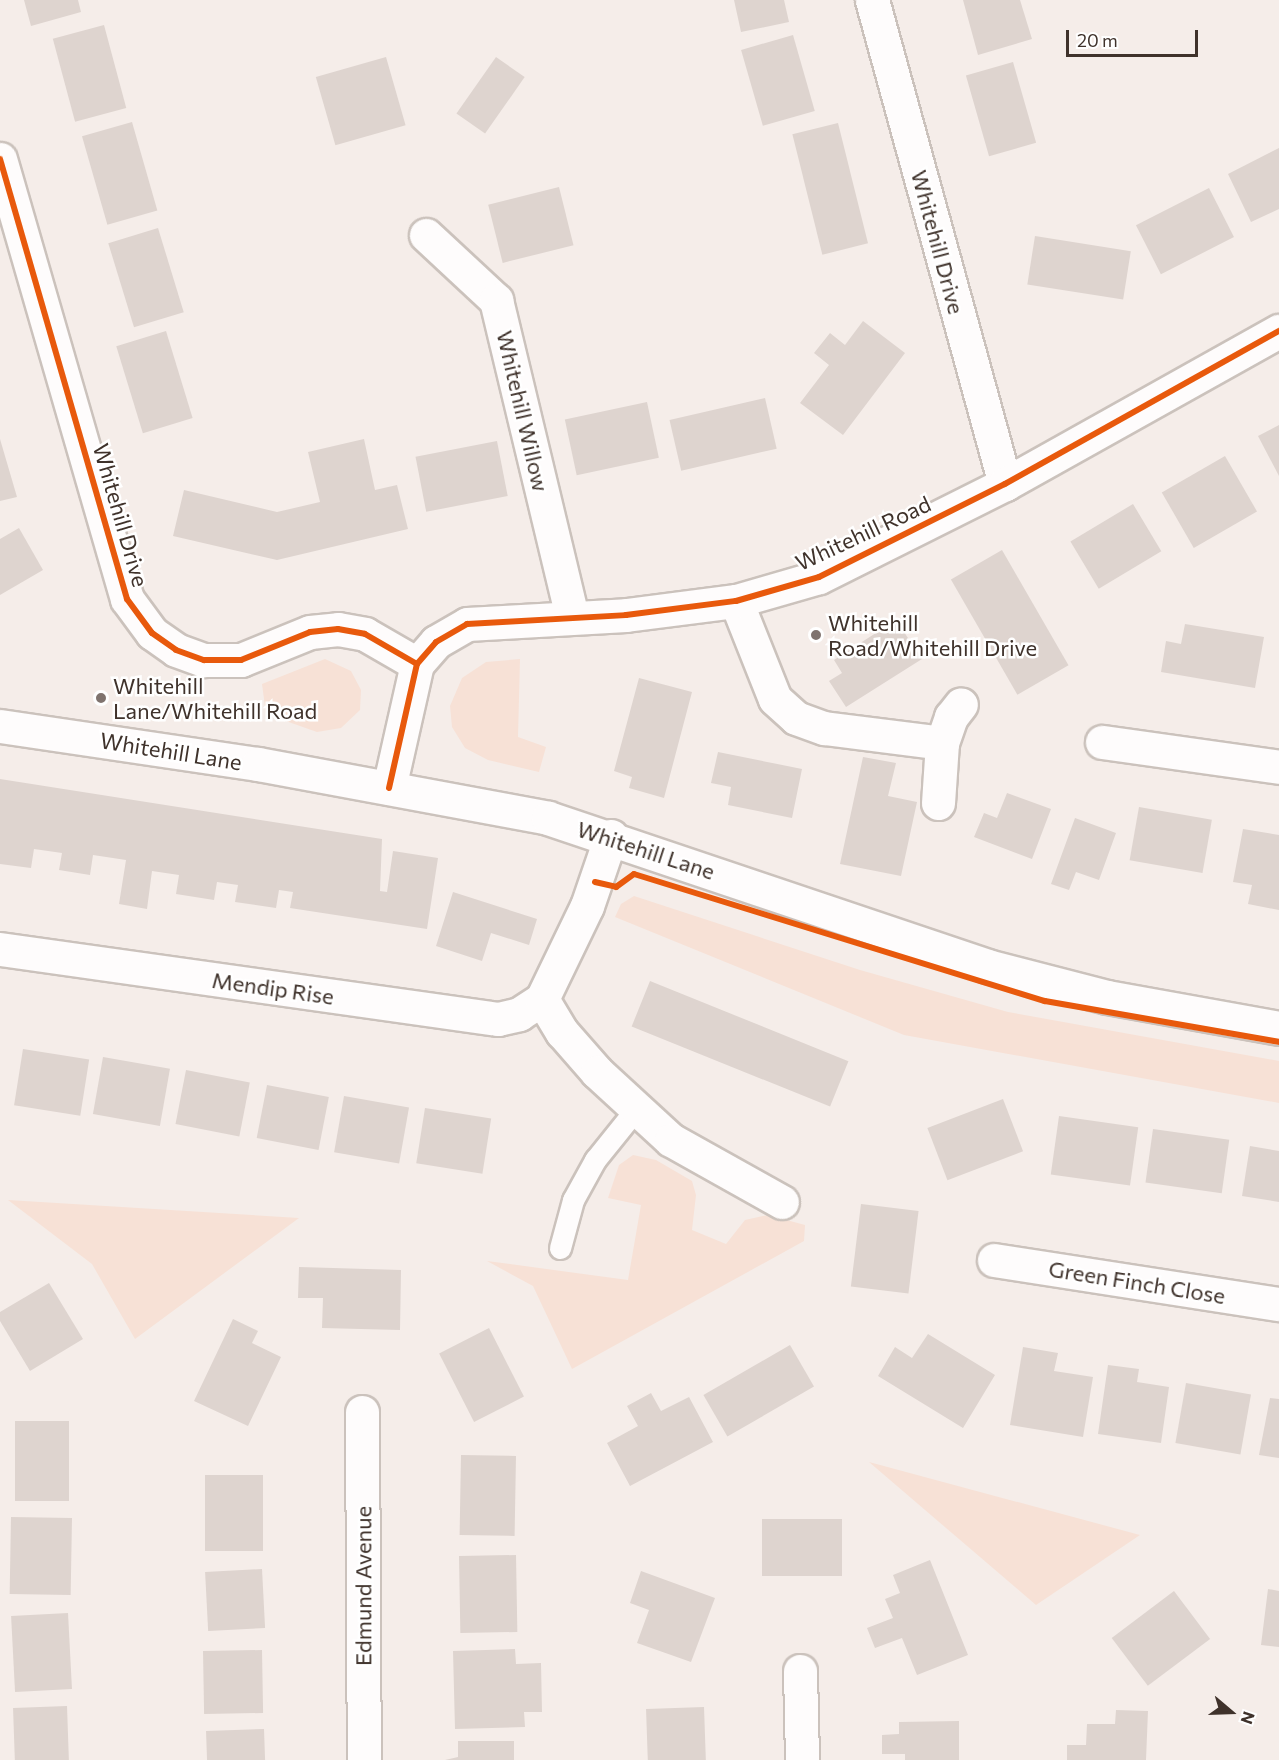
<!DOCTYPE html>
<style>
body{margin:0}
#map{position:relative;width:1279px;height:1760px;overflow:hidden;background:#f5ede9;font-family:Commissioner,sans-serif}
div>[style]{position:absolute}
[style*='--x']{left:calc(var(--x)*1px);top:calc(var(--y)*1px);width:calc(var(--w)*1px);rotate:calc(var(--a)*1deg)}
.green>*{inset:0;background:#f7e1d6}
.building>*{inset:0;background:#ded4cf;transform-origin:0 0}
.roads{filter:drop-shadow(2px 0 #cbc2bc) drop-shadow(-2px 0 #cbc2bc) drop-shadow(0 2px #cbc2bc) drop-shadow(0 -2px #cbc2bc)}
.lane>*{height:21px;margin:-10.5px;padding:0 10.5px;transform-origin:10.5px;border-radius:10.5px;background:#fefcfc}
.street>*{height:33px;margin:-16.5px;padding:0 16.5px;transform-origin:16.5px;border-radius:16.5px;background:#fefcfc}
.secondary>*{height:33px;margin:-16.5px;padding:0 16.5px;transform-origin:16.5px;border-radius:16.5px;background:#fefcfc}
.cycleway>*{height:6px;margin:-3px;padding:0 3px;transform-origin:3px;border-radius:3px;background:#e8590c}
.dots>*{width:16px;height:16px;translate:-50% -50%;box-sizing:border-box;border:3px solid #fff;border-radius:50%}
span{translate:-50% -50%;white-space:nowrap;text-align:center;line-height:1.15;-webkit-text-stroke:5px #fff;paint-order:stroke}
.street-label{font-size:22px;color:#3f322b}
.poi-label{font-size:22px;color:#3f322b}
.left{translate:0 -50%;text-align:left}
.north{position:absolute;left:1201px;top:1682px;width:60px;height:60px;-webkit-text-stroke:4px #fff;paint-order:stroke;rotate:109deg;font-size:16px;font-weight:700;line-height:24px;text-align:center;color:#3f322b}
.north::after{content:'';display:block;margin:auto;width:21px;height:27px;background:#3f322b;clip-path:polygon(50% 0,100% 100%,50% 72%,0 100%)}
.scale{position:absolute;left:1066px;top:30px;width:132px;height:27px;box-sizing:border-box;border:3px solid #3f322b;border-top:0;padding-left:8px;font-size:18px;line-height:21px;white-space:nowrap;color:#3f322b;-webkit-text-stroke:4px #fff;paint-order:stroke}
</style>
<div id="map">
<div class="green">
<div style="clip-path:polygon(325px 659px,351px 671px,361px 690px,360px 710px,341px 728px,317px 732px,266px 714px,262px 684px)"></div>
<div style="clip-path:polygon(520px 659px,518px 737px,546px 747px,539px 772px,488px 760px,465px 748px,452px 727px,450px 706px,462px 678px,486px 662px)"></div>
<div style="clip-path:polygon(634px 896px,860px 970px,1008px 1012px,1279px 1061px,1279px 1103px,904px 1035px,615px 917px,621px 904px)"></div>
<div style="clip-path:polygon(633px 1155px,656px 1160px,692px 1181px,696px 1195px,692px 1230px,726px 1244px,745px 1220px,768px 1215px,805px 1225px,804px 1241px,572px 1369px,533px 1286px,487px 1261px,628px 1280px,641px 1205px,608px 1198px,619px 1165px)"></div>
<div style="clip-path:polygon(8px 1200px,299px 1218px,135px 1339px,92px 1264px)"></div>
<div style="clip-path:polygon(869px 1462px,1140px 1535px,1036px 1605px)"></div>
</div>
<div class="building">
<div style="clip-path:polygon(24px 0,78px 0,81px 12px,31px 26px)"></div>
<div style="clip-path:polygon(734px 0,784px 0,789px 22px,741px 32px)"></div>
<div style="clip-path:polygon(963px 0,1020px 0,1032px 39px,978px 55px)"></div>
<div style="left:104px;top:25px;width:86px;height:53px;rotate:75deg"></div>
<div style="left:793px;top:35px;width:79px;height:54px;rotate:74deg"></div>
<div style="left:386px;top:57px;width:71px;height:73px;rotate:74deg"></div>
<div style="left:496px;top:57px;width:35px;height:69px;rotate:35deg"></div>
<div style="left:1013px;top:62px;width:84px;height:49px;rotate:74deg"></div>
<div style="left:132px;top:122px;width:92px;height:52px;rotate:74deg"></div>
<div style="left:838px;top:123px;width:124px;height:47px;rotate:76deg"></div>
<div style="clip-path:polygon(1279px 148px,1279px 209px,1251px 222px,1228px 174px)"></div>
<div style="left:559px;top:187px;width:60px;height:73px;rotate:76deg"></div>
<div style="left:1209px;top:188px;width:55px;height:82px;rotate:63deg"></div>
<div style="left:158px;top:228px;width:88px;height:52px;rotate:73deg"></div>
<div style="left:1035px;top:236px;width:97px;height:49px;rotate:9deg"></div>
<div style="clip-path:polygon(863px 321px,905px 353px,843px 435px,800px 403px,829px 365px,814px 353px,830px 333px,845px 345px)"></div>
<div style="left:166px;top:331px;width:91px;height:52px;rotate:73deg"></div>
<div style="left:765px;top:398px;width:52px;height:98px;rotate:77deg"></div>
<div style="left:647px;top:402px;width:57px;height:84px;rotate:78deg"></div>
<div style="clip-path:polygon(1279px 425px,1279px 476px,1258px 436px)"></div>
<div style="clip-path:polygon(0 439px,17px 497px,0 501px)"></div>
<div style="clip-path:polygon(364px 439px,375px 490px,397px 485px,408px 529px,277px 560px,173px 536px,184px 490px,277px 512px,320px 502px,308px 452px)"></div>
<div style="left:497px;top:441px;width:56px;height:83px;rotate:79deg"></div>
<div style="left:1225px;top:456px;width:64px;height:73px;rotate:60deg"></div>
<div style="left:1133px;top:504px;width:55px;height:73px;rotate:59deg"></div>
<div style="clip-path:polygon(19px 528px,43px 570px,0 595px,0 539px)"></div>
<div style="left:1002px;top:550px;width:133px;height:59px;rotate:60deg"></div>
<div style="clip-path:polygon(896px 620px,922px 659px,846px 707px,829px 681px,842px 673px,834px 660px)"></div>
<div style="clip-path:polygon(1185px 624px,1264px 637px,1255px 688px,1161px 672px,1166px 641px,1181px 644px)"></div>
<div style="clip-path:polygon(639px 678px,692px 692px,664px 798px,629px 788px,632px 777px,614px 771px)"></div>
<div style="clip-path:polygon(718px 752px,802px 769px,792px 818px,728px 805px,731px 787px,711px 783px)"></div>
<div style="clip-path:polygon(863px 757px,896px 763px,888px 796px,917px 802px,901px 876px,840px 864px)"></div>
<div style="clip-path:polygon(0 779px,382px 839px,380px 891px,387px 892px,393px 851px,438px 858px,427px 929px,290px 908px,293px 892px,279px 890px,276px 908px,235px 902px,238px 885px,217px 882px,214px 900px,176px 894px,179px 875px,152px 871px,147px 909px,119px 904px,126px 860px,93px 855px,90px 875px,59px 870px,62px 853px,34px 849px,31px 868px,0 864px)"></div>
<div style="clip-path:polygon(1007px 793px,1051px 809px,1032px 859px,974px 837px,984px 813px,997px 818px)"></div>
<div style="left:1139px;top:807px;width:74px;height:54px;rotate:10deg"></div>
<div style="clip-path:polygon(1075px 818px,1116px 833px,1099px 880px,1076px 872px,1069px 890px,1051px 884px)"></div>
<div style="clip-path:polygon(1243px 829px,1279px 835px,1279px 910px,1248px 904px,1252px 885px,1233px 882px)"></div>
<div style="clip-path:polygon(453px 892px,537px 919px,529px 945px,491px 933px,482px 961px,436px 946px)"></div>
<div style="left:650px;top:981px;width:214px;height:49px;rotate:22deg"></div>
<div style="left:23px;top:1049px;width:67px;height:57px;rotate:9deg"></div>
<div style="left:103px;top:1057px;width:68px;height:58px;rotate:10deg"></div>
<div style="left:186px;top:1070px;width:65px;height:55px;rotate:11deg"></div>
<div style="left:267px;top:1085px;width:63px;height:54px;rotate:11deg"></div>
<div style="left:344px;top:1096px;width:66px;height:57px;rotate:10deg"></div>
<div style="left:1003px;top:1099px;width:56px;height:81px;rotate:69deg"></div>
<div style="left:425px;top:1108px;width:67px;height:56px;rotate:9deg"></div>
<div style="left:1059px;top:1116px;width:80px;height:59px;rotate:8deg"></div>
<div style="left:1153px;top:1129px;width:77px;height:54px;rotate:8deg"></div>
<div style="clip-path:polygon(1250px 1146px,1279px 1151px,1279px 1202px,1242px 1196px)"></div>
<div style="left:861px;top:1204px;width:58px;height:83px;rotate:7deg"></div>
<div style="clip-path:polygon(299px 1267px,401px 1270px,400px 1330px,322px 1328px,323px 1298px,298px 1298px)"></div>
<div style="clip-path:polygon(49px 1283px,83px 1339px,30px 1371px,0 1321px,0 1312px)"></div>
<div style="clip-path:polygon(233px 1319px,258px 1331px,252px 1343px,281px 1357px,248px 1426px,194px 1401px)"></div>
<div style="left:489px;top:1328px;width:77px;height:56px;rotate:63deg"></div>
<div style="clip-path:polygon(928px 1334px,995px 1375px,963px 1428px,878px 1376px,895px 1347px,912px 1358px)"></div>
<div style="left:790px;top:1345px;width:48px;height:100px;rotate:60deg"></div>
<div style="clip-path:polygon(1023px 1347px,1058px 1353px,1054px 1371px,1093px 1377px,1083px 1437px,1010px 1425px)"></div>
<div style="clip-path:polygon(1108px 1365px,1139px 1369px,1137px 1382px,1169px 1387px,1161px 1443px,1098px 1434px)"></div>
<div style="left:1186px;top:1383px;width:66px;height:61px;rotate:10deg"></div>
<div style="clip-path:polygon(651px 1393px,661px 1411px,689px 1397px,713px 1442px,630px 1486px,607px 1443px,638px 1426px,627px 1406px)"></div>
<div style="clip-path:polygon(1270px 1398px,1279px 1399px,1279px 1458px,1259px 1455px)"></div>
<div style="left:15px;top:1421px;width:54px;height:80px"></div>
<div style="left:461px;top:1455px;width:55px;height:80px;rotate:1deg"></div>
<div style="left:205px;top:1475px;width:58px;height:76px"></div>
<div style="left:11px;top:1517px;width:61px;height:77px;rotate:1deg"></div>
<div style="left:762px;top:1519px;width:80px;height:57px"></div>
<div style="left:516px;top:1555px;width:77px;height:57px;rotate:89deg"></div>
<div style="clip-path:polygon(930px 1560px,968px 1655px,917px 1675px,902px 1638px,875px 1648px,867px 1628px,893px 1618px,885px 1599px,900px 1593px,893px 1575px)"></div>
<div style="left:262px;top:1569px;width:59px;height:57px;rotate:87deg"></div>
<div style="clip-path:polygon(641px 1571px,715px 1598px,691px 1662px,637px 1643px,649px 1610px,630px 1603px)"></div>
<div style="clip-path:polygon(1268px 1589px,1279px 1591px,1279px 1647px,1261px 1645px)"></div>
<div style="left:1174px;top:1591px;width:60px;height:78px;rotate:53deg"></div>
<div style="left:68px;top:1613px;width:76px;height:57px;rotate:87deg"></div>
<div style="clip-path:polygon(515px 1649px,516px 1664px,541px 1663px,542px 1712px,524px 1712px,525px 1727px,455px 1729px,453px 1651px)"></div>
<div style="left:262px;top:1650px;width:63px;height:59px;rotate:89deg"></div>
<div style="left:67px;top:1706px;width:54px;height:54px;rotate:88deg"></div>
<div style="left:704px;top:1707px;width:53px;height:58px;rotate:88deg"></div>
<div style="clip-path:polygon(1116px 1710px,1148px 1711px,1146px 1760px,1067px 1760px,1067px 1745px,1086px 1745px,1087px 1724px,1115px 1724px)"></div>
<div style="clip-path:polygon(959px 1721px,959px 1760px,905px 1760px,905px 1754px,882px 1754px,882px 1735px,899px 1734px,899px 1722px)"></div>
<div style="left:264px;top:1729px;width:31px;height:58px;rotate:88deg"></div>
<div style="clip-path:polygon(458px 1741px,514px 1741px,514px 1760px,445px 1760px,458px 1757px)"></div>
</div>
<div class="roads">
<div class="lane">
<div style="--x:560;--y:1248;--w:50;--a:-74.8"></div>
<div style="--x:573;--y:1200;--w:46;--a:-61.2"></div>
<div style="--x:595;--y:1160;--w:65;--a:-51.2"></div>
</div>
<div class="street">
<div style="--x:872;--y:0;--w:502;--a:74.63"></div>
<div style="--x:0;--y:159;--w:458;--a:73.9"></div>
<div style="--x:127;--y:599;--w:42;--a:53.7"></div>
<div style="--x:152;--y:633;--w:29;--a:35"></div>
<div style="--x:176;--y:650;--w:30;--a:20"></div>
<div style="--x:204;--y:660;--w:37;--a:0"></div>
<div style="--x:241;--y:660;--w:74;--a:-22.1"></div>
<div style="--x:310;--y:632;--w:28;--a:-6"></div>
<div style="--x:338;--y:629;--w:27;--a:10"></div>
<div style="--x:365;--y:634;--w:60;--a:30"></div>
<div style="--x:426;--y:235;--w:96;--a:42.9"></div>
<div style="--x:496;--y:300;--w:325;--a:76.5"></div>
<div style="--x:736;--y:601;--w:105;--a:68.3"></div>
<div style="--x:775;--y:699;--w:28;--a:42"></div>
<div style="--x:796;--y:718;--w:30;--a:20"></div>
<div style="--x:824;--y:728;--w:119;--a:7.2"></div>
<div style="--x:1102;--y:742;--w:179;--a:8"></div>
<div style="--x:938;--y:803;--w:60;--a:-86.2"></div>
<div style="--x:942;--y:743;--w:28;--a:-71"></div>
<div style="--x:951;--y:717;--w:16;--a:-52"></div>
<div style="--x:0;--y:949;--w:503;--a:8"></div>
<div style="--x:498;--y:1019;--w:22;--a:-13"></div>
<div style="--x:519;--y:1014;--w:27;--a:-33"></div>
<div style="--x:542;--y:999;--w:103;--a:-64.2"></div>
<div style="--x:587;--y:906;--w:74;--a:-71.1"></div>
<div style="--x:542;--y:999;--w:39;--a:59"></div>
<div style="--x:562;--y:1032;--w:53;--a:48.8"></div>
<div style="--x:597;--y:1072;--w:100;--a:42.6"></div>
<div style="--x:671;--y:1140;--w:127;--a:29.2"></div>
<div style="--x:994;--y:1260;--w:288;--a:8.8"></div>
<div style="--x:362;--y:1412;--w:348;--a:89.7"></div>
<div style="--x:800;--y:1671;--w:89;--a:88.7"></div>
</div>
<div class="secondary">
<div style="--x:0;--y:726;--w:261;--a:8.4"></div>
<div style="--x:258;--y:764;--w:295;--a:10.5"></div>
<div style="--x:548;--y:818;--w:463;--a:18.6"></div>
<div style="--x:987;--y:966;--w:124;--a:14.5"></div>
<div style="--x:1107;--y:997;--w:175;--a:10.2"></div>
<div style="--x:389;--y:788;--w:127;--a:-77.3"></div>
<div style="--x:417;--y:664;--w:29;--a:-49"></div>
<div style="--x:436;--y:642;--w:36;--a:-30"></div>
<div style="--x:467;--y:624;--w:159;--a:-3.2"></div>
<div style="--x:626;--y:615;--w:111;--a:-7.3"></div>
<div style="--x:736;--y:601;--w:86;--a:-16.1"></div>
<div style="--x:819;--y:577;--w:208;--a:-26.6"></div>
<div style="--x:1005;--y:484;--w:314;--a:-29.2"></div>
</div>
</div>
<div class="cycleway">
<div style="--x:0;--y:159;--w:458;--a:73.9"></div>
<div style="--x:127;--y:599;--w:42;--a:53.7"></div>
<div style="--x:152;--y:633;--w:29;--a:35"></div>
<div style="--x:176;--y:650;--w:30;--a:20"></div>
<div style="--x:204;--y:660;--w:37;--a:0"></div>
<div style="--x:241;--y:660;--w:74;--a:-22.1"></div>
<div style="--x:310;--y:632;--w:28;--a:-6"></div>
<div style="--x:338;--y:629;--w:27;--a:10"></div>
<div style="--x:365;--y:634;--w:60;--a:30"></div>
<div style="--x:389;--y:788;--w:127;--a:-77.3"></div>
<div style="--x:417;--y:664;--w:29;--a:-49"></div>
<div style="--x:436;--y:642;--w:36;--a:-30"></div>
<div style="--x:467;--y:624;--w:159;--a:-3.2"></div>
<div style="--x:626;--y:615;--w:111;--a:-7.3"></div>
<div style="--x:736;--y:601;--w:86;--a:-16.1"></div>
<div style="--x:819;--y:577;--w:208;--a:-26.6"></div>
<div style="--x:1005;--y:484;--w:314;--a:-29.2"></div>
<div style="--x:595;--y:882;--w:22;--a:13"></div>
<div style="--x:616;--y:887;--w:22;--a:-36"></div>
<div style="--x:634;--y:874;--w:430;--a:17.2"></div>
<div style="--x:1045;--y:1001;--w:238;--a:9.9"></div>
</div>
<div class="dots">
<div style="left:816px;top:635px;background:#7f736e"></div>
<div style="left:101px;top:698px;background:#7f736e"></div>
</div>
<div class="street-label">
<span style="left:938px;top:242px;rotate:75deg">Whitehill Drive</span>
<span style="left:523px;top:411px;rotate:77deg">Whitehill Willow</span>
<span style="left:121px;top:515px;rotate:74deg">Whitehill Drive</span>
<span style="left:863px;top:533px;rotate:-25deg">Whitehill Road</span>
<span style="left:171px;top:751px;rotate:9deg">Whitehill Lane</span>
<span style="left:646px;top:850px;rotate:18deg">Whitehill Lane</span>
<span style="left:273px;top:988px;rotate:8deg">Mendip Rise</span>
<span style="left:1137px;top:1282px;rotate:9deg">Green Finch Close</span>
<span style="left:363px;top:1586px;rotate:-90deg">Edmund Avenue</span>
</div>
<div class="poi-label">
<span class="left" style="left:828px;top:635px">Whitehill<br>Road/Whitehill Drive</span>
<span class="left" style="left:113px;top:698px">Whitehill<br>Lane/Whitehill Road</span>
</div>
<div class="north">N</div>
<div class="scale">20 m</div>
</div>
